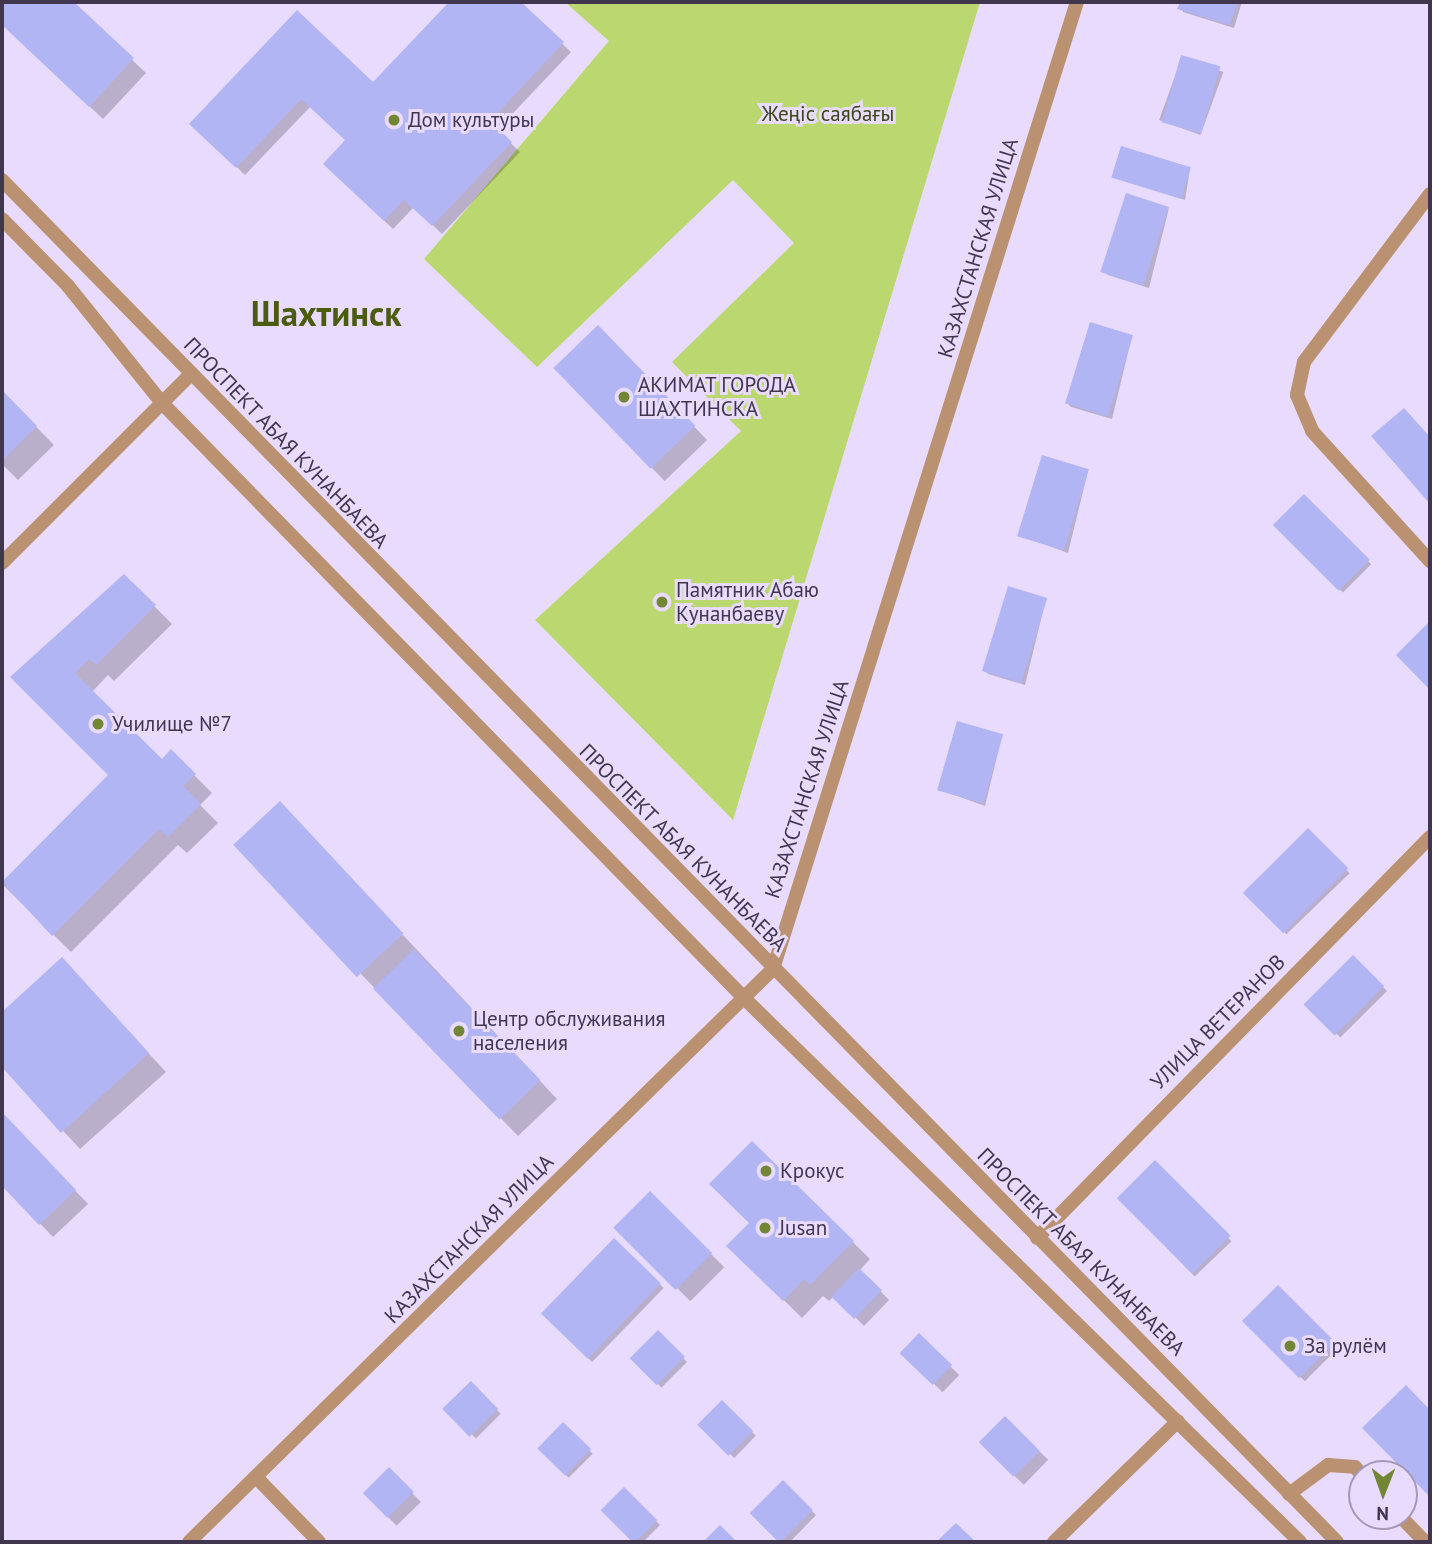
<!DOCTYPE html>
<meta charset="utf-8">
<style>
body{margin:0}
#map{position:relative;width:1432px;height:1544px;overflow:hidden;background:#e8dbfe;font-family:"PT Sans",sans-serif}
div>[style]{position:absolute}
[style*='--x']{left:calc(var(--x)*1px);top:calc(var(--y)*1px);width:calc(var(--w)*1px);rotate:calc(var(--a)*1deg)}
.green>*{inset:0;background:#bbd76f}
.shadow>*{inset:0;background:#0003;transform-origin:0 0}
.building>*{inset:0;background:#b2b5f4;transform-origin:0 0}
.street>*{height:14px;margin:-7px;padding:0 7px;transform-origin:7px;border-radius:7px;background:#ba9271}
.dots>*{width:19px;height:19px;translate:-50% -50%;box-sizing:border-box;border:4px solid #e8dbfe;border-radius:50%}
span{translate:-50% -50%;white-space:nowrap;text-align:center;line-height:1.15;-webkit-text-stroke:6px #e8dbfe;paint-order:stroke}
.park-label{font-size:21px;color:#3b4718}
.poi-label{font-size:21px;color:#40374e}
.left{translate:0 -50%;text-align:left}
.street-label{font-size:21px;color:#40374e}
.town-label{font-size:35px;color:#4c5c0f;font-weight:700}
.frame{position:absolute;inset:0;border:4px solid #40374e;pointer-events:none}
.north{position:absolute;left:1348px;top:1460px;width:70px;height:70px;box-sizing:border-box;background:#e8dbfe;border:2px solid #a599b8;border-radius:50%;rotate:181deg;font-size:19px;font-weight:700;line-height:28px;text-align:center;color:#40374e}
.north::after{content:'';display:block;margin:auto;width:24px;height:32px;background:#728636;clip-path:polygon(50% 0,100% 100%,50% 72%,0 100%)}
</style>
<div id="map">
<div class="green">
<div style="clip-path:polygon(565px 2px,980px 2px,733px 820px,535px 620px,741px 431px,672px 362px,794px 243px,733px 180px,537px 367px,424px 259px,609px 41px)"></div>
</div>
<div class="shadow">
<div style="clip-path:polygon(2px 2px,71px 2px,146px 73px,103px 119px,2px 24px)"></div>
<div style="clip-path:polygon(452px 2px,518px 2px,571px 52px,497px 130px,520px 152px,442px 234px,414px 207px,393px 229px,334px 173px,348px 141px,311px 106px,245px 175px,192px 124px,297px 13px,373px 85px)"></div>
<div style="clip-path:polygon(1181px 2px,1242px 2px,1234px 28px,1183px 12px)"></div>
<div style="left:1182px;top:57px;width:44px;height:67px;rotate:20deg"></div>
<div style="clip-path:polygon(1190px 169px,1185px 200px,1113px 176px)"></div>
<div style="clip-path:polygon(1169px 208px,1149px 288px,1108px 275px,1104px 271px)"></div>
<div style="left:598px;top:327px;width:157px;height:59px;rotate:46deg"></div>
<div style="clip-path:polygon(1132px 336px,1112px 419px,1071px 407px,1067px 403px)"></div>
<div style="clip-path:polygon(2px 392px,54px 445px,18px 480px,2px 464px)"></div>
<div style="clip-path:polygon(1088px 471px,1068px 553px,1019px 535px)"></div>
<div style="left:1304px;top:497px;width:95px;height:40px;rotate:45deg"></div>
<div style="clip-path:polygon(124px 576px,172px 624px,114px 681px,108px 675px,92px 692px,162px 761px,171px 752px,212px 793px,200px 805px,218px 823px,187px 853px,178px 845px,71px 952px,2px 884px,111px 775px,12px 677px)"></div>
<div style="clip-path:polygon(1046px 599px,1025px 685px,988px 674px,984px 670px)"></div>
<div style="clip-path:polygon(1002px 736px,985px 806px,938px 789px)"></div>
<div style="clip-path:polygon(297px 822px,557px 1099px,518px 1136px,236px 845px)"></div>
<div style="left:1308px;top:830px;width:60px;height:88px;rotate:46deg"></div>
<div style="left:1353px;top:957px;width:48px;height:66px;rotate:45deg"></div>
<div style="clip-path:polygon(62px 960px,166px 1072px,80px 1149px,2px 1065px,2px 1015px)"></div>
<div style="clip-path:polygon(2px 1114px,88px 1204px,53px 1237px,2px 1184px)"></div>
<div style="clip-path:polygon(752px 1143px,870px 1259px,860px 1270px,889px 1300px,864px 1326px,834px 1296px,829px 1301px,823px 1296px,802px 1318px,729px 1246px,751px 1223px)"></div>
<div style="left:1155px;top:1162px;width:110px;height:51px;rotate:46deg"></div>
<div style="left:650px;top:1193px;width:105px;height:48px;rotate:45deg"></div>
<div style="left:614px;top:1240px;width:69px;height:103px;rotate:44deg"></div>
<div style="left:1278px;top:1288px;width:85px;height:47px;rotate:45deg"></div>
<div style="left:658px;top:1333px;width:41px;height:36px;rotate:45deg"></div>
<div style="left:919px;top:1336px;width:56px;height:24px;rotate:44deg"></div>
<div style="left:471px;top:1384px;width:42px;height:35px;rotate:45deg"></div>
<div style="left:722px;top:1403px;width:47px;height:31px;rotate:44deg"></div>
<div style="left:1005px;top:1418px;width:60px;height:35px;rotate:44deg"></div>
<div style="left:563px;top:1424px;width:42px;height:34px;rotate:45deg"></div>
<div style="left:389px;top:1469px;width:46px;height:34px;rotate:46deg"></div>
<div style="left:783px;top:1483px;width:46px;height:42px;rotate:44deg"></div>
<div style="clip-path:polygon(624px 1489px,660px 1525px,643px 1542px,635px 1542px,603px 1510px)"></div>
</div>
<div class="building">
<div style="clip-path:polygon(2px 2px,74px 2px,134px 58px,89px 107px,2px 25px)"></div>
<div style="clip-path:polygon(449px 2px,521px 2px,564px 42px,490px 121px,512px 142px,432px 226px,404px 200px,384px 221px,323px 164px,345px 140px,301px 99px,236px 168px,189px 124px,297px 10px,373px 82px)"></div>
<div style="clip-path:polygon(1180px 2px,1238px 2px,1230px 25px,1177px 9px)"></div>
<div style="left:1181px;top:55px;width:41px;height:70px;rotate:16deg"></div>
<div style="left:1121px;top:146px;width:73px;height:33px;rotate:17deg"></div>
<div style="left:1126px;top:193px;width:45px;height:83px;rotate:18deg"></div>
<div style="left:1090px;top:322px;width:45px;height:85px;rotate:17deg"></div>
<div style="left:598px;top:325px;width:140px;height:62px;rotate:46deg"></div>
<div style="clip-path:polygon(2px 390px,37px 426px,2px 461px)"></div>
<div style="clip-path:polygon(1404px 408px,1430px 437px,1430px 504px,1371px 436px)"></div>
<div style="left:1042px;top:455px;width:49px;height:85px;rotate:17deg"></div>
<div style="left:1304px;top:494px;width:93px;height:44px;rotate:45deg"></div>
<div style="clip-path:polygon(124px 574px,156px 605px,96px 665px,89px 659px,75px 673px,162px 759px,171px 749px,196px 774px,183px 786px,201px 804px,168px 837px,159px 829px,52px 936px,2px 882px,108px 775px,10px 677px)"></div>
<div style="left:1008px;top:586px;width:41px;height:89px;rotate:17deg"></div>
<div style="clip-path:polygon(1429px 622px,1430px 623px,1430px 690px,1396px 655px)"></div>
<div style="left:957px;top:721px;width:48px;height:72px;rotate:16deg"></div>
<div style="left:280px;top:801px;width:181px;height:64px;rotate:47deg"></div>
<div style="left:1308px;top:828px;width:57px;height:92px;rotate:45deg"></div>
<div style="left:414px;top:949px;width:182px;height:57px;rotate:46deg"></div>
<div style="left:1353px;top:955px;width:44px;height:70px;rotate:45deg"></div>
<div style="clip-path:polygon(62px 957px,149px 1053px,61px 1133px,2px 1067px,2px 1012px)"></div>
<div style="clip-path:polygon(2px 1112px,76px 1190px,39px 1225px,2px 1186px)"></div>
<div style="clip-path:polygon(752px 1141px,854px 1241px,810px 1285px,804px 1279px,783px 1301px,726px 1246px,749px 1223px,709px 1184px)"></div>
<div style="left:1155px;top:1160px;width:107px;height:54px;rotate:45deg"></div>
<div style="left:650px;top:1191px;width:88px;height:52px;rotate:45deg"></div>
<div style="left:614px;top:1238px;width:65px;height:105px;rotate:44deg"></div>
<div style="left:859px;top:1268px;width:32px;height:40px;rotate:44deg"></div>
<div style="left:1278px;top:1285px;width:81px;height:51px;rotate:45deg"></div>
<div style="left:658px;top:1330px;width:38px;height:40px;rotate:45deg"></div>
<div style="left:919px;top:1333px;width:46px;height:28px;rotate:44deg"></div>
<div style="left:471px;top:1381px;width:39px;height:40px;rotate:46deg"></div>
<div style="clip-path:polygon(1406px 1385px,1430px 1410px,1430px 1497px,1362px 1428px)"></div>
<div style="left:722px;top:1400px;width:44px;height:35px;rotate:45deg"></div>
<div style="left:1005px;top:1416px;width:49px;height:37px;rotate:45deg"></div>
<div style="left:563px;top:1422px;width:39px;height:37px;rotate:44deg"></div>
<div style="left:389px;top:1467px;width:35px;height:37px;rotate:45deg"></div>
<div style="left:783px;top:1480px;width:42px;height:47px;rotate:45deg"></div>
<div style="left:624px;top:1487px;width:47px;height:33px;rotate:45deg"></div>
<div style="clip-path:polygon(956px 1523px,976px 1542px,936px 1542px)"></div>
<div style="clip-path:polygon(720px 1525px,737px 1542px,703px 1542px)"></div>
</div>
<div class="street">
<div style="--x:2;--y:180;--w:1907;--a:45.57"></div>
<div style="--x:1430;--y:194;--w:210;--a:126.9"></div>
<div style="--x:1304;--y:362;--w:34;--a:102"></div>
<div style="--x:1297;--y:395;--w:39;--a:67"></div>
<div style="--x:1312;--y:431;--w:176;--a:47.8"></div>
<div style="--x:2;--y:219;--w:94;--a:45.4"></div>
<div style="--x:68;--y:286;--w:150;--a:51.2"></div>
<div style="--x:162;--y:403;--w:832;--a:45.63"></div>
<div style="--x:744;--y:998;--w:778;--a:44.37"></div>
<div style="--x:2;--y:563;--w:264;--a:-45"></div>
<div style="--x:1037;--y:1238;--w:561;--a:-45.58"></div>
<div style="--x:257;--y:1478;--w:89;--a:45.9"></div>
<div style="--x:1289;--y:1494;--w:49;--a:-36.6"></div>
<div style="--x:1328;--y:1465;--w:27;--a:4"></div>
<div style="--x:1355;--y:1467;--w:11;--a:49"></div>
<div style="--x:1400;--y:1516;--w:36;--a:46"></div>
<div style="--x:189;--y:1542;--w:818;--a:-44.46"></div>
<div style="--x:773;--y:969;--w:1014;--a:-72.55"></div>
<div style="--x:1054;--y:1542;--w:173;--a:-44.3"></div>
</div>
<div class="dots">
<div style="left:394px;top:120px;background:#728636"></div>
<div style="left:624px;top:397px;background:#728636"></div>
<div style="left:662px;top:602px;background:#728636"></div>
<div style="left:98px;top:724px;background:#728636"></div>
<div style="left:459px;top:1031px;background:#728636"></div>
<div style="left:766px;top:1171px;background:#728636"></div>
<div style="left:765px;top:1228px;background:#728636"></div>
<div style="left:1290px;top:1346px;background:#728636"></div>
</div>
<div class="park-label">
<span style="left:828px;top:114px">Жеңіс саябағы</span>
</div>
<div class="poi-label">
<span class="left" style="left:408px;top:120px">Дом культуры</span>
<span class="left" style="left:638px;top:397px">АКИМАТ ГОРОДА<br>ШАХТИНСКА</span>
<span class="left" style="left:676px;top:602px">Памятник Абаю<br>Кунанбаеву</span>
<span class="left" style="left:112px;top:724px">Училище №7</span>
<span class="left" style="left:473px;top:1031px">Центр обслуживания<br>населения</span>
<span class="left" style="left:780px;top:1171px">Крокус</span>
<span class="left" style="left:779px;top:1228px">Jusan</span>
<span class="left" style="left:1304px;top:1346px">За рулём</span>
</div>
<div class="street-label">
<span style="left:978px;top:248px;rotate:-73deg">КАЗАХСТАНСКАЯ УЛИЦА</span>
<span style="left:286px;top:443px;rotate:46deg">ПРОСПЕКТ АБАЯ КУНАНБАЕВА</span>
<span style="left:807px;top:789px;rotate:-72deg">КАЗАХСТАНСКАЯ УЛИЦА</span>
<span style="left:683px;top:848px;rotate:45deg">ПРОСПЕКТ АБАЯ КУНАНБАЕВА</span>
<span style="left:1218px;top:1022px;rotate:-45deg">УЛИЦА ВЕТЕРАНОВ</span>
<span style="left:469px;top:1239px;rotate:-45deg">КАЗАХСТАНСКАЯ УЛИЦА</span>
<span style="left:1081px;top:1252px;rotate:45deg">ПРОСПЕКТ АБАЯ КУНАНБАЕВА</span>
</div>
<div class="town-label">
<span style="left:326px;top:313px">Шахтинск</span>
</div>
<div class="frame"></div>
<div class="north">N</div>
</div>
